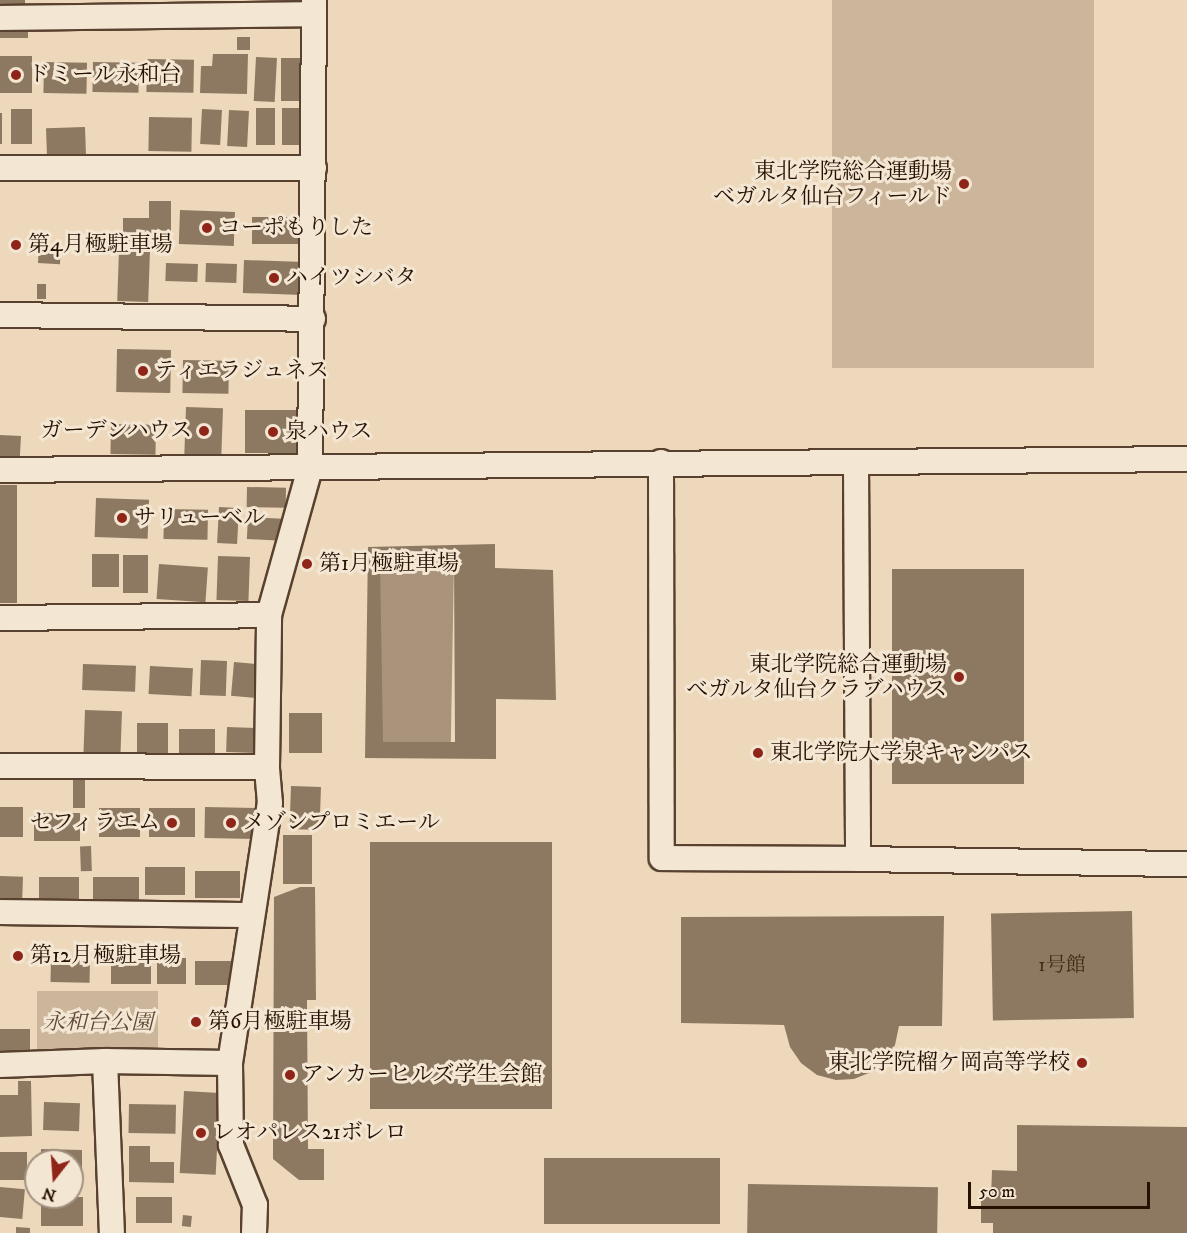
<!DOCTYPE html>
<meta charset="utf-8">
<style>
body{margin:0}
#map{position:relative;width:1187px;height:1233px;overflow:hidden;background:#edd8bb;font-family:"IM FELL DW Pica","Noto Serif JP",serif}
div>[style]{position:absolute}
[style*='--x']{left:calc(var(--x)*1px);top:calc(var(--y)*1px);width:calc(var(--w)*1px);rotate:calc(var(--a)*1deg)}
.green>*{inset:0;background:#cbb69b;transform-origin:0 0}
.water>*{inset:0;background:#a9947b;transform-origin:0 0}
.building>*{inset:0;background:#8d7861;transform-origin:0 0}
.roads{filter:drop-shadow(2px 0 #58422f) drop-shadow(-2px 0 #58422f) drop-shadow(0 2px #58422f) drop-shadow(0 -2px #58422f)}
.minor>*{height:24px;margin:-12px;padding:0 12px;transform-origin:12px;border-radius:12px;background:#f3e6d3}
.dots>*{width:16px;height:16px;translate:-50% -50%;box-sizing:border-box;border:3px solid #f3e6d3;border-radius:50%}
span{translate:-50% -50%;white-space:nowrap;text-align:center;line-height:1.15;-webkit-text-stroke:6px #f3e6d3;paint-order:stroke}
.number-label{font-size:20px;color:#402a18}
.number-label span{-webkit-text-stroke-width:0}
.poi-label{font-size:22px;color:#261000}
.left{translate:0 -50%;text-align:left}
.right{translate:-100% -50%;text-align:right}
.park-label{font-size:22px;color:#604a36;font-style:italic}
.north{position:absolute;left:24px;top:1149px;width:60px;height:60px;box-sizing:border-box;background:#f3e6d3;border:2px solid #a1907f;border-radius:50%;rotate:197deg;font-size:16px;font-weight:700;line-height:24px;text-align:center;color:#261000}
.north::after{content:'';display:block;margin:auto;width:21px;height:27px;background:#8f2418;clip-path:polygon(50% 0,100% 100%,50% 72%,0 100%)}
.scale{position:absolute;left:968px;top:1182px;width:182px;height:27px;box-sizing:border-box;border:3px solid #261000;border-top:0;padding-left:8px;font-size:18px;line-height:21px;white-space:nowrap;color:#261000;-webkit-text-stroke:4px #f3e6d3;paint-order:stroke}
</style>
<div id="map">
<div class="green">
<div style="left:832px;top:0;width:262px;height:368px"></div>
<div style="left:158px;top:991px;width:63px;height:121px;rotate:90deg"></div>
</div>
<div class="water">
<div style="left:380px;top:561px;width:74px;height:181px;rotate:1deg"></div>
</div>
<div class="building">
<div style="left:0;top:0;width:25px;height:8px"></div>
<div style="left:0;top:29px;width:28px;height:9px"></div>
<div style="left:250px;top:37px;width:13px;height:13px;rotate:90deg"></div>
<div style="clip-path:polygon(213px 54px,248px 54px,247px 94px,200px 93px,201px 66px,212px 66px)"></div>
<div style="left:0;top:56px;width:32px;height:37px"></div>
<div style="left:256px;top:57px;width:21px;height:44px;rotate:3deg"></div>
<div style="left:281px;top:58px;width:21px;height:43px"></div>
<div style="left:147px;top:59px;width:47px;height:33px;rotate:1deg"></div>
<div style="left:44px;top:62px;width:43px;height:31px;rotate:1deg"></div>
<div style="left:93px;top:62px;width:46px;height:30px;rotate:1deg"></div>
<div style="left:256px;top:108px;width:19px;height:37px"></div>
<div style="left:282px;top:108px;width:20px;height:37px"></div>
<div style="left:11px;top:109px;width:21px;height:35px"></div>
<div style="left:202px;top:109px;width:20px;height:35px;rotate:3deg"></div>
<div style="left:229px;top:110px;width:20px;height:36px;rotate:3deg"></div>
<div style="left:0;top:113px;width:2px;height:31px"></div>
<div style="left:149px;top:117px;width:43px;height:34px;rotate:1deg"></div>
<div style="left:85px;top:127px;width:27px;height:39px;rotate:88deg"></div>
<div style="clip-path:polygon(149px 201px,171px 201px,171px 242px,123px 242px,123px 218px,149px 218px)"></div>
<div style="left:180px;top:210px;width:55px;height:34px;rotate:2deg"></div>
<div style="left:252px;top:217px;width:51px;height:27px"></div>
<div style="left:39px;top:244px;width:22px;height:19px;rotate:3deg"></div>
<div style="left:119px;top:250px;width:31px;height:51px;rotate:2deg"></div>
<div style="left:244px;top:260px;width:60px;height:33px;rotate:2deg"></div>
<div style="left:166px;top:263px;width:32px;height:18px;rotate:2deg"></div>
<div style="left:206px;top:263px;width:31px;height:19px;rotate:2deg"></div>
<div style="left:37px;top:284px;width:9px;height:15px"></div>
<div style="left:117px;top:349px;width:54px;height:43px;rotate:1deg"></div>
<div style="left:183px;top:360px;width:46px;height:33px;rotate:1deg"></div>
<div style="left:186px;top:407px;width:37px;height:47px;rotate:2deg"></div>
<div style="left:245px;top:410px;width:55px;height:43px"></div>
<div style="left:111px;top:424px;width:45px;height:30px;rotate:1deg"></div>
<div style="left:0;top:435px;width:21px;height:21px;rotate:3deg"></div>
<div style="left:0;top:485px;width:17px;height:118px"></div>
<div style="left:247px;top:487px;width:39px;height:20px;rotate:1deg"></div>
<div style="left:96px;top:498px;width:53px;height:39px;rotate:2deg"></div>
<div style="left:219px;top:507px;width:20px;height:36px;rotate:3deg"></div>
<div style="left:164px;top:509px;width:44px;height:30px;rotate:1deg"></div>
<div style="left:248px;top:517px;width:34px;height:22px;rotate:3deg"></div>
<div style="clip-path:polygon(evenodd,495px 544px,495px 568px,553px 570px,556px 700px,496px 699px,496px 759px,365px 758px,368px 547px,495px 544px,380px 561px,454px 562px,455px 742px,383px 742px,380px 561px)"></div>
<div style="left:92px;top:554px;width:27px;height:33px"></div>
<div style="left:123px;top:555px;width:25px;height:38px"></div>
<div style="left:218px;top:556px;width:32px;height:44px;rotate:2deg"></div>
<div style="left:159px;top:564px;width:49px;height:35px;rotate:4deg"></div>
<div style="left:1024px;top:569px;width:215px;height:132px;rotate:90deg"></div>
<div style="left:201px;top:660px;width:26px;height:35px;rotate:2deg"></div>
<div style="left:234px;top:662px;width:25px;height:34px;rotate:5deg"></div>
<div style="left:83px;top:664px;width:53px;height:26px;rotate:2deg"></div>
<div style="left:150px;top:666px;width:43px;height:28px;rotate:3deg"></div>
<div style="left:85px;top:710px;width:37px;height:44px;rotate:2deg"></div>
<div style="left:289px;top:713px;width:33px;height:40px"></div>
<div style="left:137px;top:723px;width:31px;height:30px"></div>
<div style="left:227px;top:727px;width:33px;height:25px;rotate:2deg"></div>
<div style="left:215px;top:729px;width:25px;height:36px;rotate:90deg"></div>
<div style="left:73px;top:780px;width:12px;height:28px"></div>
<div style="left:291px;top:786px;width:30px;height:43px;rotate:2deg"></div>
<div style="left:0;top:807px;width:23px;height:30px"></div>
<div style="left:205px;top:807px;width:52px;height:31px;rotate:1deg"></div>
<div style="left:99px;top:808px;width:41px;height:29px"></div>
<div style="left:149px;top:808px;width:46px;height:29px"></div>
<div style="left:80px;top:813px;width:28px;height:46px;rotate:90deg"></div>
<div style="left:283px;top:835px;width:29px;height:49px"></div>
<div style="left:370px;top:842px;width:182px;height:267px"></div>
<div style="left:91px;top:846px;width:25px;height:11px;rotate:88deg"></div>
<div style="left:145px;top:867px;width:40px;height:28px"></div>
<div style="left:195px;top:871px;width:45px;height:27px"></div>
<div style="left:0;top:876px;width:23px;height:28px;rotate:2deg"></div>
<div style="left:39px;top:877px;width:40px;height:25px"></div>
<div style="left:93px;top:877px;width:46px;height:24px"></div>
<div style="clip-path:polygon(300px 887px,315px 887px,316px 1000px,307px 1000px,308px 1149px,324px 1149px,324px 1180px,299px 1180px,273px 1159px,274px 897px)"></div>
<div style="left:1132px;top:911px;width:107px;height:141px;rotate:89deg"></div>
<div style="clip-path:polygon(944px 916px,942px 1026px,899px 1026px,895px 1045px,885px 1061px,871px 1072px,854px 1079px,836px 1080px,817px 1075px,801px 1063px,790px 1047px,784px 1025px,681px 1023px,681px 917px)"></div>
<div style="left:51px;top:956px;width:39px;height:26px;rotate:1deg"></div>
<div style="left:157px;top:958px;width:29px;height:26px"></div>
<div style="left:111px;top:960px;width:40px;height:24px"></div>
<div style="left:195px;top:961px;width:37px;height:24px"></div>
<div style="left:0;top:1029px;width:30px;height:25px"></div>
<div style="clip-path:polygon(18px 1081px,31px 1081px,32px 1136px,0 1137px,0 1095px,18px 1095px)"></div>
<div style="left:184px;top:1091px;width:36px;height:82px;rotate:3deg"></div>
<div style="left:44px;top:1102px;width:36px;height:28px;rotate:2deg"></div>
<div style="left:129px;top:1104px;width:47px;height:29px;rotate:1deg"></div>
<div style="clip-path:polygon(1017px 1125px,1187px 1127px,1187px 1233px,993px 1233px,993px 1223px,981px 1223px,981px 1197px,991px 1197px,992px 1170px,1017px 1171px)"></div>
<div style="clip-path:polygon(129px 1146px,150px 1146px,150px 1162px,174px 1162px,174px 1183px,129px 1182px)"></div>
<div style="clip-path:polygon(41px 1149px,82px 1150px,82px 1176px,72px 1175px,72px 1161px,41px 1161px)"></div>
<div style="left:0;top:1152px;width:27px;height:28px"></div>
<div style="left:544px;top:1158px;width:176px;height:66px"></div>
<div style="left:748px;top:1184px;width:190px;height:49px;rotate:1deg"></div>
<div style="left:0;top:1187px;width:25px;height:30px;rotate:5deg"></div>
<div style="left:41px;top:1197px;width:42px;height:29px"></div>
<div style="left:136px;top:1197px;width:36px;height:26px"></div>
<div style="left:183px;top:1215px;width:9px;height:11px;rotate:6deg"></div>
<div style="clip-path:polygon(16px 1227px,30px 1228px,30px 1233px,16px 1233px)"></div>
</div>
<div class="roads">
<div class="minor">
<div style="--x:0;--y:18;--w:314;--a:-0.7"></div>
<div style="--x:0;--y:168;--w:314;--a:0"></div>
<div style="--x:0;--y:315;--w:313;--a:0.7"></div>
<div style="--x:661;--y:462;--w:396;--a:89.9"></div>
<div style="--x:662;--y:858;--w:196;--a:0.3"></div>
<div style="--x:856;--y:462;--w:397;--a:89.7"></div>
<div style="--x:858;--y:859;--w:329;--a:0.9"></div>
<div style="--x:0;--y:470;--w:1187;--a:-0.53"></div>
<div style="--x:0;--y:618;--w:269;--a:-0.6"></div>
<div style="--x:0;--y:766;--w:267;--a:0.2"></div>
<div style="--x:0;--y:912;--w:252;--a:0.7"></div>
<div style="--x:105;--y:1061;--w:172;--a:87.7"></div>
<div style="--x:0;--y:1065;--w:105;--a:-2.2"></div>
<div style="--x:105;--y:1061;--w:125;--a:0.9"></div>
<div style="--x:254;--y:1233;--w:28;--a:-88"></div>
<div style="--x:255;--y:1205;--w:65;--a:-111.8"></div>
<div style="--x:231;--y:1145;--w:82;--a:-90.7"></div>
<div style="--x:230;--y:1063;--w:263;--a:-81.3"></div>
<div style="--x:270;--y:803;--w:36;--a:-95"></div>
<div style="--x:267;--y:767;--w:152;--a:-89.2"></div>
<div style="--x:269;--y:615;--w:153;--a:-74.4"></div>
<div style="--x:310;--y:468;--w:468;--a:-89.5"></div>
</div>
</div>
<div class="dots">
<div style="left:16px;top:75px;background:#8f2418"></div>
<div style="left:964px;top:184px;background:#8f2418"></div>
<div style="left:207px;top:228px;background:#8f2418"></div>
<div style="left:16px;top:245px;background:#8f2418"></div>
<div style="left:274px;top:278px;background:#8f2418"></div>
<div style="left:143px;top:371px;background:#8f2418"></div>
<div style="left:204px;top:431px;background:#8f2418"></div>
<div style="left:273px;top:432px;background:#8f2418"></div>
<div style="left:122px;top:518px;background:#8f2418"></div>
<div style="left:307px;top:564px;background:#8f2418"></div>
<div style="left:959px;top:677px;background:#8f2418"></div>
<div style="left:758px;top:753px;background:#8f2418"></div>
<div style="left:172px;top:823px;background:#8f2418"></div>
<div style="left:231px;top:823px;background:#8f2418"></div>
<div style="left:18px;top:956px;background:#8f2418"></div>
<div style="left:196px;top:1022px;background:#8f2418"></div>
<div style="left:1082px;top:1063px;background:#8f2418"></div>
<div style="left:290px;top:1075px;background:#8f2418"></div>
<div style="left:201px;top:1133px;background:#8f2418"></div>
</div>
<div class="number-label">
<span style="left:1062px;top:965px">1号館</span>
</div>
<div class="poi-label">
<span class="left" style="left:28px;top:75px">ドミール永和台</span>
<span class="right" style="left:952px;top:184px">東北学院総合運動場<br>ベガルタ仙台フィールド</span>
<span class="left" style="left:219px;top:228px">コーポもりした</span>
<span class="left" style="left:28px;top:245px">第4月極駐車場</span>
<span class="left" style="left:286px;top:278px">ハイツシバタ</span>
<span class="left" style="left:155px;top:371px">ティエラジュネス</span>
<span class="right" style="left:192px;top:431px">ガーデンハウス</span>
<span class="left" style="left:285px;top:432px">泉ハウス</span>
<span class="left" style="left:134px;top:518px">サリューベル</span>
<span class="left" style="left:319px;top:564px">第1月極駐車場</span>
<span class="right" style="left:947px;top:677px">東北学院総合運動場<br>べガルタ仙台クラブハウス</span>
<span class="left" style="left:770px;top:753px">東北学院大学泉キャンパス</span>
<span class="right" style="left:160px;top:823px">セフィラエム</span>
<span class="left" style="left:243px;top:823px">メゾンプロミエール</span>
<span class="left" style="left:30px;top:956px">第12月極駐車場</span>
<span class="left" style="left:208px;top:1022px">第6月極駐車場</span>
<span class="right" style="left:1070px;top:1063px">東北学院榴ケ岡高等学校</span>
<span class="left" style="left:302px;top:1075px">アンカーヒルズ学生会館</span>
<span class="left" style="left:213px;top:1133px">レオパレス21ボレロ</span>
</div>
<div class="park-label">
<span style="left:98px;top:1023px">永和台公園</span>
</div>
<div class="north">N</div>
<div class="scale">50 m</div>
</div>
